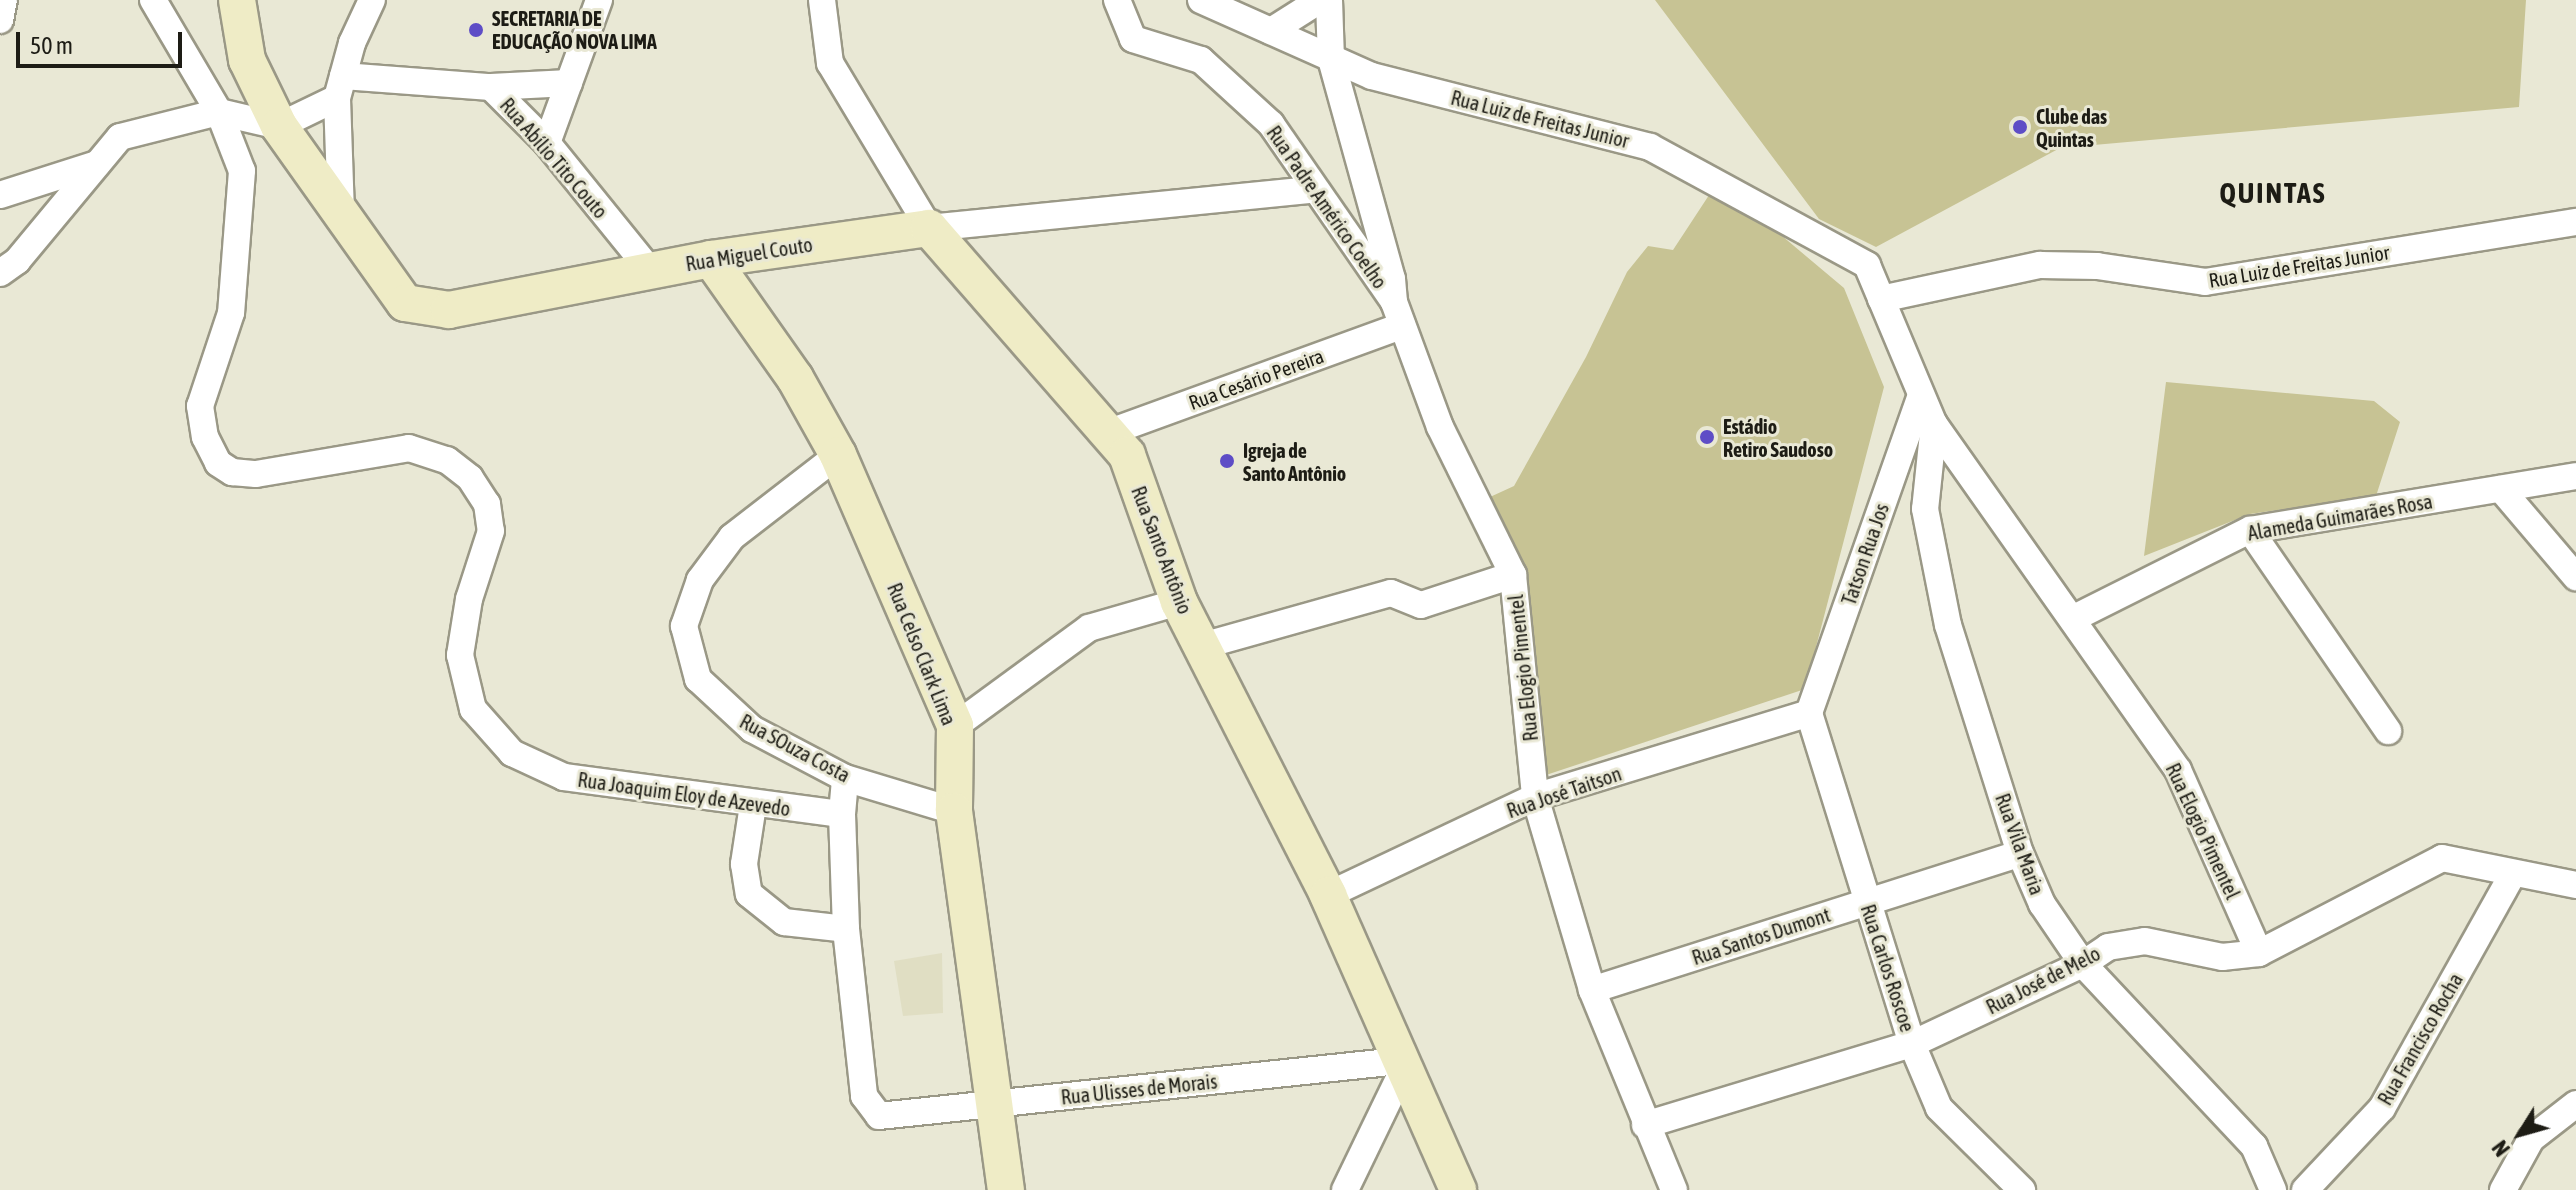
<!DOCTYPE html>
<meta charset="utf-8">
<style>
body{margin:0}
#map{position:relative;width:2576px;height:1190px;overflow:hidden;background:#e9e8d5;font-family:"Asap Condensed",sans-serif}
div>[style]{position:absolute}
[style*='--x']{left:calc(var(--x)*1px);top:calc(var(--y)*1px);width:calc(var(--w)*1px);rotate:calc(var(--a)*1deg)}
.built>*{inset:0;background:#e0dec3}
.green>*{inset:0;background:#c7c394}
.roads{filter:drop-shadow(2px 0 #9a9886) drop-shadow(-2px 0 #9a9886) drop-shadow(0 2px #9a9886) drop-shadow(0 -2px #9a9886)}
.street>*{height:26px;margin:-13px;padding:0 13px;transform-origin:13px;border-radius:13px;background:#fff}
.secondary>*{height:36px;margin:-18px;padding:0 18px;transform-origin:18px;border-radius:18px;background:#efecc6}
.dots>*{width:22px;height:22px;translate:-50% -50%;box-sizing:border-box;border:4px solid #e9e8d5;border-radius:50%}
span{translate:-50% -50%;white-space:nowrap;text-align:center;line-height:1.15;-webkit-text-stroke:6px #e9e8d5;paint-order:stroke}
.poi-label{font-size:20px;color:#1d1c15;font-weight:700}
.left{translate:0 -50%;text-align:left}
.street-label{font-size:20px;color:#1d1c15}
.district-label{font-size:28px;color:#1d1c15;font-weight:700;letter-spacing:2px}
.north{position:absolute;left:2480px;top:1094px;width:80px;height:80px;-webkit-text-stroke:6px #e9e8d5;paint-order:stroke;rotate:233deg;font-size:22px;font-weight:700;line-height:32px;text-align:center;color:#1d1c15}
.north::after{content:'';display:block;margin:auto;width:28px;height:36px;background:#1d1c15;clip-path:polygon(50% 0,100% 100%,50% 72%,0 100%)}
.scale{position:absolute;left:16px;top:32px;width:166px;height:36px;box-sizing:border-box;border:4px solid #1d1c15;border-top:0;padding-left:10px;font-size:24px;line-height:28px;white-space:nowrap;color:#1d1c15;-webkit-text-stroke:6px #e9e8d5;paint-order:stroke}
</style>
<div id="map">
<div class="built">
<div style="clip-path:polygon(942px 953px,943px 1013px,903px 1016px,894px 961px)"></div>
</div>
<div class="green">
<div style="clip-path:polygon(1655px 0,2526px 0,2519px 107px,2060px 148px,1876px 247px,1819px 219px)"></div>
<div style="clip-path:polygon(1713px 189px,1763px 220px,1844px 288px,1884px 387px,1805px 689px,1543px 776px,1519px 555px,1490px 497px,1514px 486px,1586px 357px,1627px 272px,1648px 246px,1673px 250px)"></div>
<div style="clip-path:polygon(2166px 382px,2374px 401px,2400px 422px,2376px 496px,2250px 514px,2144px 556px)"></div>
</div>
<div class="roads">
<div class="street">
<div style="--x:153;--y:0;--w:130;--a:59.5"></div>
<div style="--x:219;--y:112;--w:63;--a:68.7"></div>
<div style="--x:242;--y:171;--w:142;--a:94.4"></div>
<div style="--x:231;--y:313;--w:98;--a:108.4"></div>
<div style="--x:200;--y:406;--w:31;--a:81"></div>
<div style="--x:205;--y:437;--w:29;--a:63"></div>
<div style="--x:218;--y:463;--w:17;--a:33"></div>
<div style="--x:232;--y:472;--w:24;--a:5"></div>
<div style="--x:256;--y:474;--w:155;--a:-9.6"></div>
<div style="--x:409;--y:448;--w:40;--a:18"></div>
<div style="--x:447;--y:460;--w:29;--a:38"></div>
<div style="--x:470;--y:478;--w:31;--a:57"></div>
<div style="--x:487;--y:504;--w:27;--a:82"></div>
<div style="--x:491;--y:531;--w:71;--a:107.9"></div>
<div style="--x:469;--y:599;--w:57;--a:99.1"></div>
<div style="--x:460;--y:655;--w:56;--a:76.5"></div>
<div style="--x:473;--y:709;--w:59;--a:48.4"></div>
<div style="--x:512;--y:753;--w:57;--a:24.8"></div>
<div style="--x:564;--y:777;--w:280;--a:7.6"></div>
<div style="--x:842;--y:814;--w:36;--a:-85"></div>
<div style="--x:822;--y:0;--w:64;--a:82.8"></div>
<div style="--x:830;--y:63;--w:192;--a:59"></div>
<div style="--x:929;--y:228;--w:386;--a:-5.7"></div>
<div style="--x:1117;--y:0;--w:42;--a:67.7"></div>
<div style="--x:1133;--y:39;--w:71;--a:17.2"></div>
<div style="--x:1201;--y:60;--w:95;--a:42.4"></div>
<div style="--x:1271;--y:124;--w:213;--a:55.3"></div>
<div style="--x:1201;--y:0;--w:187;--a:24"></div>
<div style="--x:1372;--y:76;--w:287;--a:14.3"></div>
<div style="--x:1650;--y:147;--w:247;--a:28.5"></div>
<div style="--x:1867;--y:265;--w:173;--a:67.2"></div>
<div style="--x:1934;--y:424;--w:423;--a:54.8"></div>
<div style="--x:2178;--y:770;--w:200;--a:66.1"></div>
<div style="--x:1329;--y:0;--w:59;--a:88.1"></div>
<div style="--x:1331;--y:59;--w:228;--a:74.5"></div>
<div style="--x:1392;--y:279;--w:23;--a:85"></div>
<div style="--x:1394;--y:302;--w:133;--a:69.8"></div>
<div style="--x:1440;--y:427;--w:165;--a:63.7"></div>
<div style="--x:1513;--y:575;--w:223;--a:84.3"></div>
<div style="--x:1535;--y:797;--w:201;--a:73.5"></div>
<div style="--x:1592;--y:990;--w:216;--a:67.7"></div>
<div style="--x:0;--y:20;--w:20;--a:-79"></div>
<div style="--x:1271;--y:31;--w:58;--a:-32.3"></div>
<div style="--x:343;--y:76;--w:148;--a:4.3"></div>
<div style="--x:491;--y:87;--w:79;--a:45"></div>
<div style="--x:547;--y:143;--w:164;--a:51"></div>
<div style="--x:491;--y:87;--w:78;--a:-2.9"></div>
<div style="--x:547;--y:143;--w:152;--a:-70"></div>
<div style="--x:0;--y:195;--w:102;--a:-17.7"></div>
<div style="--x:341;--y:213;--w:115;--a:-92"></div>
<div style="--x:337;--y:98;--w:57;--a:-74.7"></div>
<div style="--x:352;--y:43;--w:47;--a:-65.1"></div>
<div style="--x:0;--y:273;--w:21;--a:-35"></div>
<div style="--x:17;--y:261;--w:161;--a:-50.3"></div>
<div style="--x:120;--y:137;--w:102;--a:-14.2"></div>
<div style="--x:219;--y:112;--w:62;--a:13.1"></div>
<div style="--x:279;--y:126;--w:64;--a:-25.8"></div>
<div style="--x:1881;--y:299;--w:163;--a:-12.1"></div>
<div style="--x:2040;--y:265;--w:57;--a:1"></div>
<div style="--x:2097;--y:266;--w:109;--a:8.4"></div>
<div style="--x:2205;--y:282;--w:376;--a:-9.2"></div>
<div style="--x:1934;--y:424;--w:85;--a:96"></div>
<div style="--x:1925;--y:509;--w:118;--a:78.8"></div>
<div style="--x:1948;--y:625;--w:239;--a:72.5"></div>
<div style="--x:2020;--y:853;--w:56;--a:66.7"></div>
<div style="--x:2042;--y:904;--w:73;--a:55.7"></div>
<div style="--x:2083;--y:964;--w:250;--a:46.8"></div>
<div style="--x:2254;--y:1146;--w:48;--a:66.6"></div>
<div style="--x:1110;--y:432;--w:311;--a:-20"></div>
<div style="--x:838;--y:455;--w:134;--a:142.3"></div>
<div style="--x:732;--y:537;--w:54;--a:126.7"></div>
<div style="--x:700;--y:580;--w:49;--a:109.2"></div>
<div style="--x:684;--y:626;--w:55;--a:75.2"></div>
<div style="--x:698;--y:679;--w:74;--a:42.8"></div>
<div style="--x:752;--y:729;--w:105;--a:27.8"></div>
<div style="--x:845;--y:778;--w:114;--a:16.8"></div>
<div style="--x:2501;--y:489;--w:116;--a:49.6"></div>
<div style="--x:2250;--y:530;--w:244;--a:55.5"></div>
<div style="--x:2074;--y:618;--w:197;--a:-26.6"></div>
<div style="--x:2250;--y:530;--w:330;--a:-9.4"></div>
<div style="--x:1202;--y:646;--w:196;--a:-15.7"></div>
<div style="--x:1391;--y:593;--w:32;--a:22"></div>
<div style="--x:1421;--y:605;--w:97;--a:-18.1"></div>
<div style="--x:1809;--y:713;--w:347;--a:72.7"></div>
<div style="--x:1912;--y:1044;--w:69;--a:67.1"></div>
<div style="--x:1939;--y:1108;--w:117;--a:44.7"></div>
<div style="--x:1809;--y:713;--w:337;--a:-70.6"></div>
<div style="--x:955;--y:726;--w:166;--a:-36.2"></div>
<div style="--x:1089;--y:628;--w:94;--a:-16.1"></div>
<div style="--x:753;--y:805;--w:60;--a:98.7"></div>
<div style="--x:744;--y:864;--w:30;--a:81"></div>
<div style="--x:749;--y:894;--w:45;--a:38.7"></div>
<div style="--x:784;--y:922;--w:62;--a:6.4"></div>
<div style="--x:842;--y:814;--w:115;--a:88"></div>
<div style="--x:846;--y:929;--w:168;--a:83.8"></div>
<div style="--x:864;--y:1096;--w:25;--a:53"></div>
<div style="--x:879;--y:1116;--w:523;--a:-6.04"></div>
<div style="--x:1328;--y:895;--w:229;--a:-25.3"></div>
<div style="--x:1535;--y:797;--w:287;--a:-17"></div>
<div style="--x:1592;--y:990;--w:449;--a:-17.7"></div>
<div style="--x:1645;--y:1125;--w:279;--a:-16.9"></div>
<div style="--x:1912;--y:1044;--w:189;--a:-25.1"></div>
<div style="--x:2083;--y:964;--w:30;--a:-34"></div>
<div style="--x:2108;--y:947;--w:37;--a:-9"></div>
<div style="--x:2145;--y:941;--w:79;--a:11.7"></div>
<div style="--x:2222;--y:957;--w:37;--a:-6"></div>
<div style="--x:2259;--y:953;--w:206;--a:-27.4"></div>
<div style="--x:2442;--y:858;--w:137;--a:11.4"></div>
<div style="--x:1345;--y:1190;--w:133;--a:-64.2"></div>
<div style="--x:2305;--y:1190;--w:112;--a:-46.8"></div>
<div style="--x:2382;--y:1108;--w:268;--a:-60.8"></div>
<div style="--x:2503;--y:1190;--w:58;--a:-61.2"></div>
<div style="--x:2531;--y:1139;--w:57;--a:-37.9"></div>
</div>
<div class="secondary">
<div style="--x:237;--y:0;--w:61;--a:80.5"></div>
<div style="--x:247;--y:60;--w:73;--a:64.1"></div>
<div style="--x:279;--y:126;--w:217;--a:54.6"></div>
<div style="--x:405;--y:303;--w:45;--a:9"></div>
<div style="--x:449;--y:310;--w:267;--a:-11"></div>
<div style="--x:711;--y:259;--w:220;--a:-8.1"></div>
<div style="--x:929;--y:228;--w:301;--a:48.9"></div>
<div style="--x:1127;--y:455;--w:156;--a:70.5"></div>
<div style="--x:1179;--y:602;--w:329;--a:63"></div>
<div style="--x:1328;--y:895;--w:322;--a:66.2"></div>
<div style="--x:711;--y:259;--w:146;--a:54.8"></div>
<div style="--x:795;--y:378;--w:88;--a:60.8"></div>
<div style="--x:838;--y:455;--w:295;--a:66.6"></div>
<div style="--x:955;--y:726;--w:85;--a:90.7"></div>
<div style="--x:954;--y:811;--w:383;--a:82.2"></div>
</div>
</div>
<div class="dots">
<div style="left:476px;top:30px;background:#5e4dc6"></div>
<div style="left:2020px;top:127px;background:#5e4dc6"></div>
<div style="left:1707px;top:437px;background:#5e4dc6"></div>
<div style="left:1227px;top:461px;background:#5e4dc6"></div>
</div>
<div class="poi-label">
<span class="left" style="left:492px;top:30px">SECRETARIA DE<br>EDUCAÇÃO NOVA LIMA</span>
<span class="left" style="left:2036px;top:128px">Clube das<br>Quintas</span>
<span class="left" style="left:1723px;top:438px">Estádio<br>Retiro Saudoso</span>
<span class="left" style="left:1243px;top:462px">Igreja de<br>Santo Antônio</span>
</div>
<div class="street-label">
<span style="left:1540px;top:119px;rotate:14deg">Rua Luiz de Freitas Junior</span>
<span style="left:554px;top:158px;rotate:49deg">Rua Abílio Tito Couto</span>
<span style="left:1327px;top:207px;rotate:55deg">Rua Padre Américo Coelho</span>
<span style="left:749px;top:254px;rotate:-9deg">Rua Miguel Couto</span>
<span style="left:2299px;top:266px;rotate:-9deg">Rua Luiz de Freitas Junior</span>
<span style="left:1256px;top:379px;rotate:-20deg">Rua Cesário Pereira</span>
<span style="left:2340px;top:517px;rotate:-10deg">Alameda Guimarães Rosa</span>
<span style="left:1162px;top:550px;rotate:69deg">Rua Santo Antônio</span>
<span style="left:1865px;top:554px;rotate:-71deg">Tatson Rua Jos</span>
<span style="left:922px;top:654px;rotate:68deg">Rua Celso Clark Lima</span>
<span style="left:1523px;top:668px;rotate:-96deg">Rua Elogio Pimentel</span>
<span style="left:795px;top:748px;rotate:28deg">Rua SOuza Costa</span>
<span style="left:1564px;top:792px;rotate:-19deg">Rua José Taitson</span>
<span style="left:684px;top:794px;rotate:8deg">Rua Joaquim Eloy de Azevedo</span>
<span style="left:2203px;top:831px;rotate:65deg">Rua Elogio Pimentel</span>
<span style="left:2020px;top:844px;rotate:70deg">Rua Vila Maria</span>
<span style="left:1761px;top:936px;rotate:-18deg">Rua Santos Dumont</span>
<span style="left:1888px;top:968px;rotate:72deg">Rua Carlos Roscoe</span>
<span style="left:2043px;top:980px;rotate:-27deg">Rua José de Melo</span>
<span style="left:2420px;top:1039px;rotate:-60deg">Rua Francisco Rocha</span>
<span style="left:1139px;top:1089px;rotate:-6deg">Rua Ulisses de Morais</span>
</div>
<div class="district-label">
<span style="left:2273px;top:193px">QUINTAS</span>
</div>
<div class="north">N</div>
<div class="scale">50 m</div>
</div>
